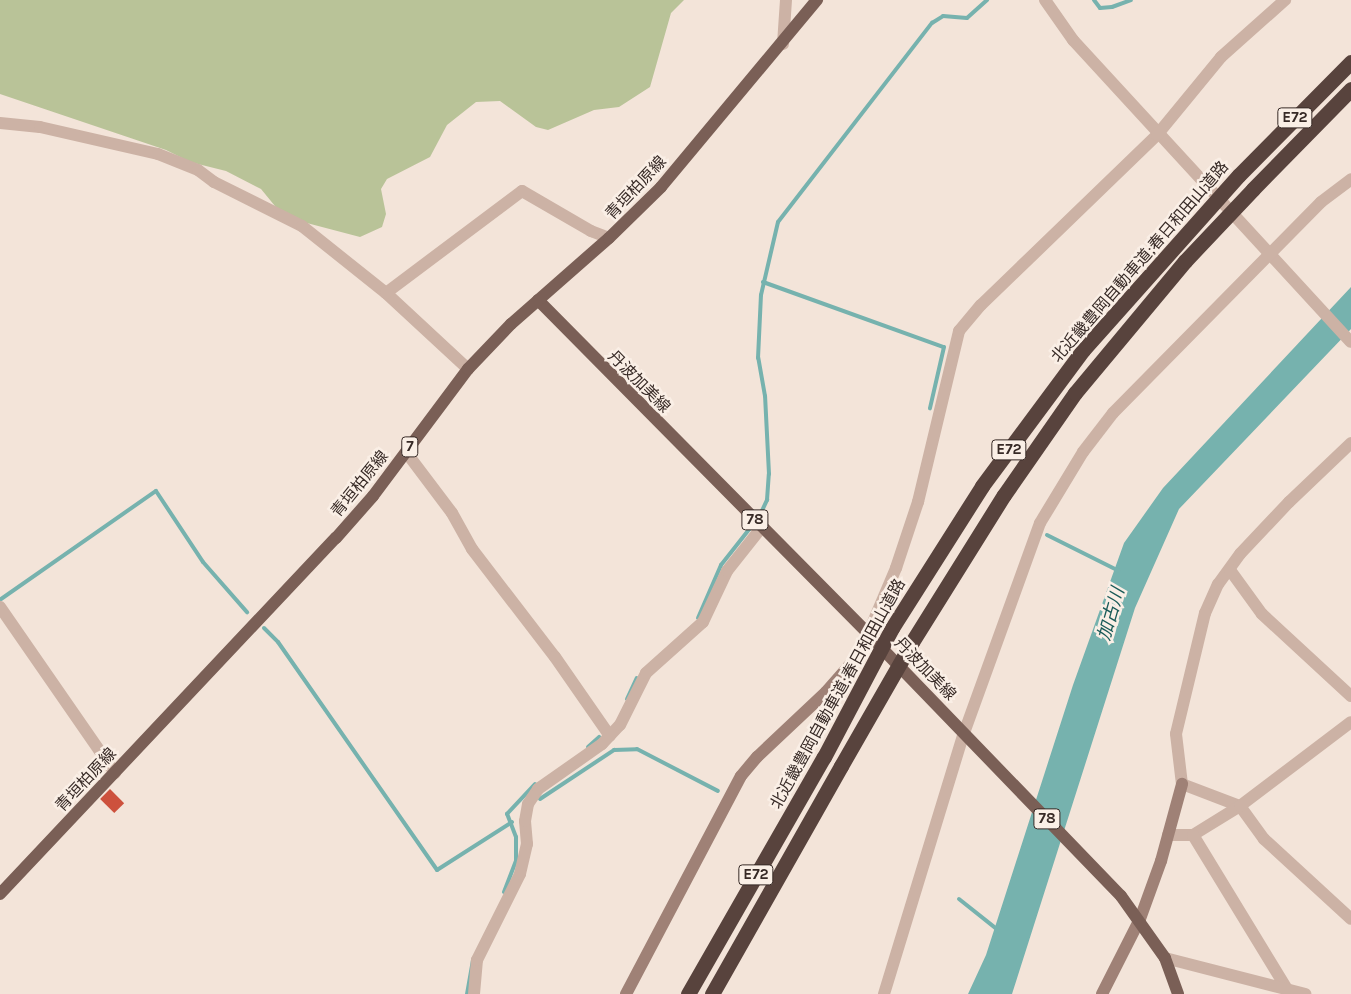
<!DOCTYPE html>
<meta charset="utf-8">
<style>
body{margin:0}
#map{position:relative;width:1351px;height:994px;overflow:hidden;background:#f3e4d9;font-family:Karla,"Noto Sans JP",sans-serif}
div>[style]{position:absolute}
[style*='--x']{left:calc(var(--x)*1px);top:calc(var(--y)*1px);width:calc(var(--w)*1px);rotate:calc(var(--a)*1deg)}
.green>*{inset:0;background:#b9c398}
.water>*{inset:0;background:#76b2ae}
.stream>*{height:4px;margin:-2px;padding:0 2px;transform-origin:2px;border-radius:2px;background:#76b2ae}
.building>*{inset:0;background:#cd513d;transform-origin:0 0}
.street>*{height:12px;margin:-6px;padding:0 6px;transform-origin:6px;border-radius:6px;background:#ccb2a5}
.secondary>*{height:12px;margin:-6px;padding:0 6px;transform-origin:6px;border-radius:6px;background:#9f8176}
.primary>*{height:12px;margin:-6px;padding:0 6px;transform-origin:6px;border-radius:6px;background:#7a5f56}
.highway>*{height:15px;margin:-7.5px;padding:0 7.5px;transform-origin:7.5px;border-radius:7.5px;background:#58433d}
.highway-bridge>*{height:15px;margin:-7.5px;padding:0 7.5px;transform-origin:7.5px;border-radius:7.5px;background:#58433d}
span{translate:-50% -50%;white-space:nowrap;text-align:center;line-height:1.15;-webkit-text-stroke:5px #faefe6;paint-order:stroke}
.shield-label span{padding:1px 4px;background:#faefe6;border:1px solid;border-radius:4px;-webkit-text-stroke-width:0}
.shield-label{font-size:15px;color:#372a26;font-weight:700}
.street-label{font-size:16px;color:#372a26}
.water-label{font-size:18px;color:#1a5b58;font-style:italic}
</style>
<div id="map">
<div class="green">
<div style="clip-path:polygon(0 0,684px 0,671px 13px,650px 87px,619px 107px,594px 110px,548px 130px,536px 127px,500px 101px,476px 102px,447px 125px,430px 157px,387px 179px,381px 189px,386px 214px,382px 227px,360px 237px,284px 217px,261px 189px,226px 171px,190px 162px,166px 150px,0 94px)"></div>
</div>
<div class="water">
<div style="clip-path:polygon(1351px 287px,1351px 329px,1179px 509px,1135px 608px,1012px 994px,968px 994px,986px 955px,1073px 685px,1124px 543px,1163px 488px)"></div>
</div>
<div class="stream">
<div style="--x:1094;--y:0;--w:10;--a:53"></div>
<div style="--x:1100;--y:8;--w:12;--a:-5"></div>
<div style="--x:1112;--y:7;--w:20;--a:-20"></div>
<div style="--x:763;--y:282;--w:192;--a:19.8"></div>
<div style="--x:944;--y:347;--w:63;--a:102.9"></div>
<div style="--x:760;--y:515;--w:17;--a:-65"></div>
<div style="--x:767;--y:500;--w:26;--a:-86"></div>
<div style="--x:769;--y:474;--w:78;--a:-92.9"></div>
<div style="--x:765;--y:396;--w:39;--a:-100"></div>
<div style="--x:758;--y:358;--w:63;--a:-87.3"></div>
<div style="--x:761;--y:295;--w:75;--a:-76.9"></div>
<div style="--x:778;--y:222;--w:252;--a:-52.3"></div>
<div style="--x:932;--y:23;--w:13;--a:-32"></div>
<div style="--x:943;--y:16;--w:24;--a:5"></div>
<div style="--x:967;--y:18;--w:27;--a:-42"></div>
<div style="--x:1047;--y:535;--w:80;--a:26.6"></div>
<div style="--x:1;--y:599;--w:189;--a:-34.9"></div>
<div style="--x:156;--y:491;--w:85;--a:56.5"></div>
<div style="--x:203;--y:562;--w:67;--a:48.7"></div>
<div style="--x:698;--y:618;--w:58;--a:-66.5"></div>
<div style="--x:721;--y:565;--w:48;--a:-51.7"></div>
<div style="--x:264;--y:628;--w:20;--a:45"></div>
<div style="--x:278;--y:642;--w:278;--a:55.1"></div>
<div style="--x:437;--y:870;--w:89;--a:-32.6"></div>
<div style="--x:627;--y:699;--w:23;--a:-65"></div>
<div style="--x:588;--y:747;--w:15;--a:-42"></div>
<div style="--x:540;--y:799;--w:89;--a:-33.5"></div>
<div style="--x:614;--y:750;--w:23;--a:-2"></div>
<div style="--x:637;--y:749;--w:91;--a:27.4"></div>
<div style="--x:504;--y:892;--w:34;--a:-69"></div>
<div style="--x:516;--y:860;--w:23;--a:-90"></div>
<div style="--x:516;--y:837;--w:25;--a:-111"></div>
<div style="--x:507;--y:814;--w:41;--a:-47"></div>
<div style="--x:959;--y:899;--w:50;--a:38.5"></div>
<div style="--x:467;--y:994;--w:35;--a:-80"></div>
</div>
<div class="building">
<div style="left:110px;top:789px;width:20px;height:14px;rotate:45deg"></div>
</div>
<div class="street">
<div style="--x:1045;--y:0;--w:49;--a:55"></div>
<div style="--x:1073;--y:40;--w:410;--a:47.4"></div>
<div style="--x:783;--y:44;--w:44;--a:-86.1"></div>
<div style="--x:0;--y:123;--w:40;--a:5.7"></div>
<div style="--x:40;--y:127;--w:121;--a:12.9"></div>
<div style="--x:158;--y:154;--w:43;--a:21.8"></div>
<div style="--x:198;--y:170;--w:20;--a:37"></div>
<div style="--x:214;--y:182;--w:98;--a:26.6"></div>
<div style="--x:302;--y:226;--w:107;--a:38.6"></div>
<div style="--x:386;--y:293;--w:112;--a:42.8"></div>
<div style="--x:386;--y:293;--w:170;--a:-36.9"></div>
<div style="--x:522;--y:191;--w:80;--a:30.1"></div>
<div style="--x:591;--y:231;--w:19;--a:21"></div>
<div style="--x:1351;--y:443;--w:86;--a:136.4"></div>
<div style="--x:1289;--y:502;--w:71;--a:133.3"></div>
<div style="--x:1240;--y:554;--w:37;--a:126"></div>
<div style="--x:1218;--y:584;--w:32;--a:114"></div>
<div style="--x:1205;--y:613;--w:124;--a:103.5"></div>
<div style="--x:1176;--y:734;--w:50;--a:83.2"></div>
<div style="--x:1182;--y:784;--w:62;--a:20.8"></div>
<div style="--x:1240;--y:806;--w:41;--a:54"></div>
<div style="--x:1264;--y:839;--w:118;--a:42.6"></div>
<div style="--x:406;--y:452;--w:76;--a:53"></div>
<div style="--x:452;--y:513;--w:41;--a:60.9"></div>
<div style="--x:472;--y:549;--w:136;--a:52.5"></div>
<div style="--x:555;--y:657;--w:96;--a:55.2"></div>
<div style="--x:1230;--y:570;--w:54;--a:54"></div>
<div style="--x:1262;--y:614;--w:121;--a:42.7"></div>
<div style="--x:0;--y:607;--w:202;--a:55.3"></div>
<div style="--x:868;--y:634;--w:72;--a:-67"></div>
<div style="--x:896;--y:568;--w:70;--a:-71.6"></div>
<div style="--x:918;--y:502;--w:176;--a:-76.5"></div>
<div style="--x:959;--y:331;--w:34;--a:-50"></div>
<div style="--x:981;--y:305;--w:245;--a:-44"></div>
<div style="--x:1157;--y:135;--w:101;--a:-50.6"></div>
<div style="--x:1221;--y:57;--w:86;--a:-41.7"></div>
<div style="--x:1168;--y:835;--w:25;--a:0"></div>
<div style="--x:1193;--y:835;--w:55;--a:-31.7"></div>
<div style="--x:1240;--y:806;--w:139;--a:-37.1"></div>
<div style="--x:1193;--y:835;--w:186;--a:58.6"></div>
<div style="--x:1165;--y:958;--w:145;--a:14.4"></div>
<div style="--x:474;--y:994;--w:34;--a:-85"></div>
<div style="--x:477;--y:960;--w:96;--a:-63.4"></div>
<div style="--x:520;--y:874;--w:31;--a:-77"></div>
<div style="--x:527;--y:844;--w:23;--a:-95"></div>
<div style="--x:525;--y:821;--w:17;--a:-80"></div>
<div style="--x:528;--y:804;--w:18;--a:-56"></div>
<div style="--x:538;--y:789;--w:78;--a:-35.1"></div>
<div style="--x:602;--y:744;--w:26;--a:-47"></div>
<div style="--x:620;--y:725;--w:58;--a:-63.4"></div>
<div style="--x:646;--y:673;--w:76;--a:-41.8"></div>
<div style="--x:703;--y:622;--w:56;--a:-64.8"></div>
<div style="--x:727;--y:571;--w:56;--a:-51.5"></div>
<div style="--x:884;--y:994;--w:273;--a:-73"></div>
<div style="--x:964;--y:733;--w:223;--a:-70.1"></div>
<div style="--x:1040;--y:523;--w:83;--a:-58.8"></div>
<div style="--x:1083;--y:452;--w:49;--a:-52.4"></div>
<div style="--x:1113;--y:413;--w:296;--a:-45.4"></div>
<div style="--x:1321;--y:202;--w:38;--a:-37"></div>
</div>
<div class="secondary">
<div style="--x:626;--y:994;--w:246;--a:-62.2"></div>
<div style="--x:741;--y:776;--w:25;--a:-50"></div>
<div style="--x:757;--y:757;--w:95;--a:-43.3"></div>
<div style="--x:826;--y:692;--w:44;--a:-48.7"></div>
<div style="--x:855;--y:659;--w:28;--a:-63"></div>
<div style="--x:1102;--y:994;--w:84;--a:-63.1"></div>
<div style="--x:1140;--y:919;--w:62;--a:-70.1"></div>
<div style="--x:1161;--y:861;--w:80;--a:-74.7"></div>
</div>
<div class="primary">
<div style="--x:538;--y:300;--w:470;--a:45.3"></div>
<div style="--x:868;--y:634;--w:364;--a:46"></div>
<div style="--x:1121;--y:896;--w:76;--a:54.6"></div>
<div style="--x:1165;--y:958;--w:38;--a:70"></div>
<div style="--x:0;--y:894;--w:490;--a:-46.7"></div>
<div style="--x:336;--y:538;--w:56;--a:-48.6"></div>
<div style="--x:373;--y:496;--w:159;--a:-53.2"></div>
<div style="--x:468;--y:369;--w:62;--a:-46.3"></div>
<div style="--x:511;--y:324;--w:130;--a:-41.3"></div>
<div style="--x:609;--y:238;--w:73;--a:-44.4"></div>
<div style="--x:661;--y:187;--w:244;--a:-50.2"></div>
</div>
<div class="highway">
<div style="--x:1239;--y:175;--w:159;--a:-45.3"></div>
<div style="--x:1253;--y:189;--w:140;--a:-45.6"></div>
<div style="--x:688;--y:994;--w:273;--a:-60.2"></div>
<div style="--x:712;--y:994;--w:262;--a:-60.5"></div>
</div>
<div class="highway-bridge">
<div style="--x:824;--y:757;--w:146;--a:-62.2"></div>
<div style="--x:892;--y:628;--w:168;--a:-57.6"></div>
<div style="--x:982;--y:486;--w:169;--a:-53.4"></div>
<div style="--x:1083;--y:350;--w:234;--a:-48.3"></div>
<div style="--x:841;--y:766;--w:143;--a:-60.2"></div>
<div style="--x:912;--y:642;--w:173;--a:-58"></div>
<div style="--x:1004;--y:495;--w:124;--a:-55.2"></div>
<div style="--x:1075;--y:393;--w:172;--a:-50.2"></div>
<div style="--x:1185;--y:261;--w:99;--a:-46.6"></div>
</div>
<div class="shield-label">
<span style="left:1295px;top:118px">E72</span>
<span style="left:410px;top:447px">7</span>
<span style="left:1009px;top:450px">E72</span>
<span style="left:755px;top:520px">78</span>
<span style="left:1047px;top:819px">78</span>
<span style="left:756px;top:875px">E72</span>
</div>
<div class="street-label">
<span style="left:636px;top:188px;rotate:-47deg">青垣柏原線</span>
<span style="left:1140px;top:262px;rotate:-49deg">北近畿豊岡自動車道;春日和田山道路</span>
<span style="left:639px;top:382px;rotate:45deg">丹波加美線</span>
<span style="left:360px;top:484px;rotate:-51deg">青垣柏原線</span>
<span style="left:925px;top:669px;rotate:46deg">丹波加美線</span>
<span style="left:838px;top:694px;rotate:-61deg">北近畿豊岡自動車道;春日和田山道路</span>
<span style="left:86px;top:780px;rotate:-47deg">青垣柏原線</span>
</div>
<div class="water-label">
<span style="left:1111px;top:614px;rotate:-74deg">加古川</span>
</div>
</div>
